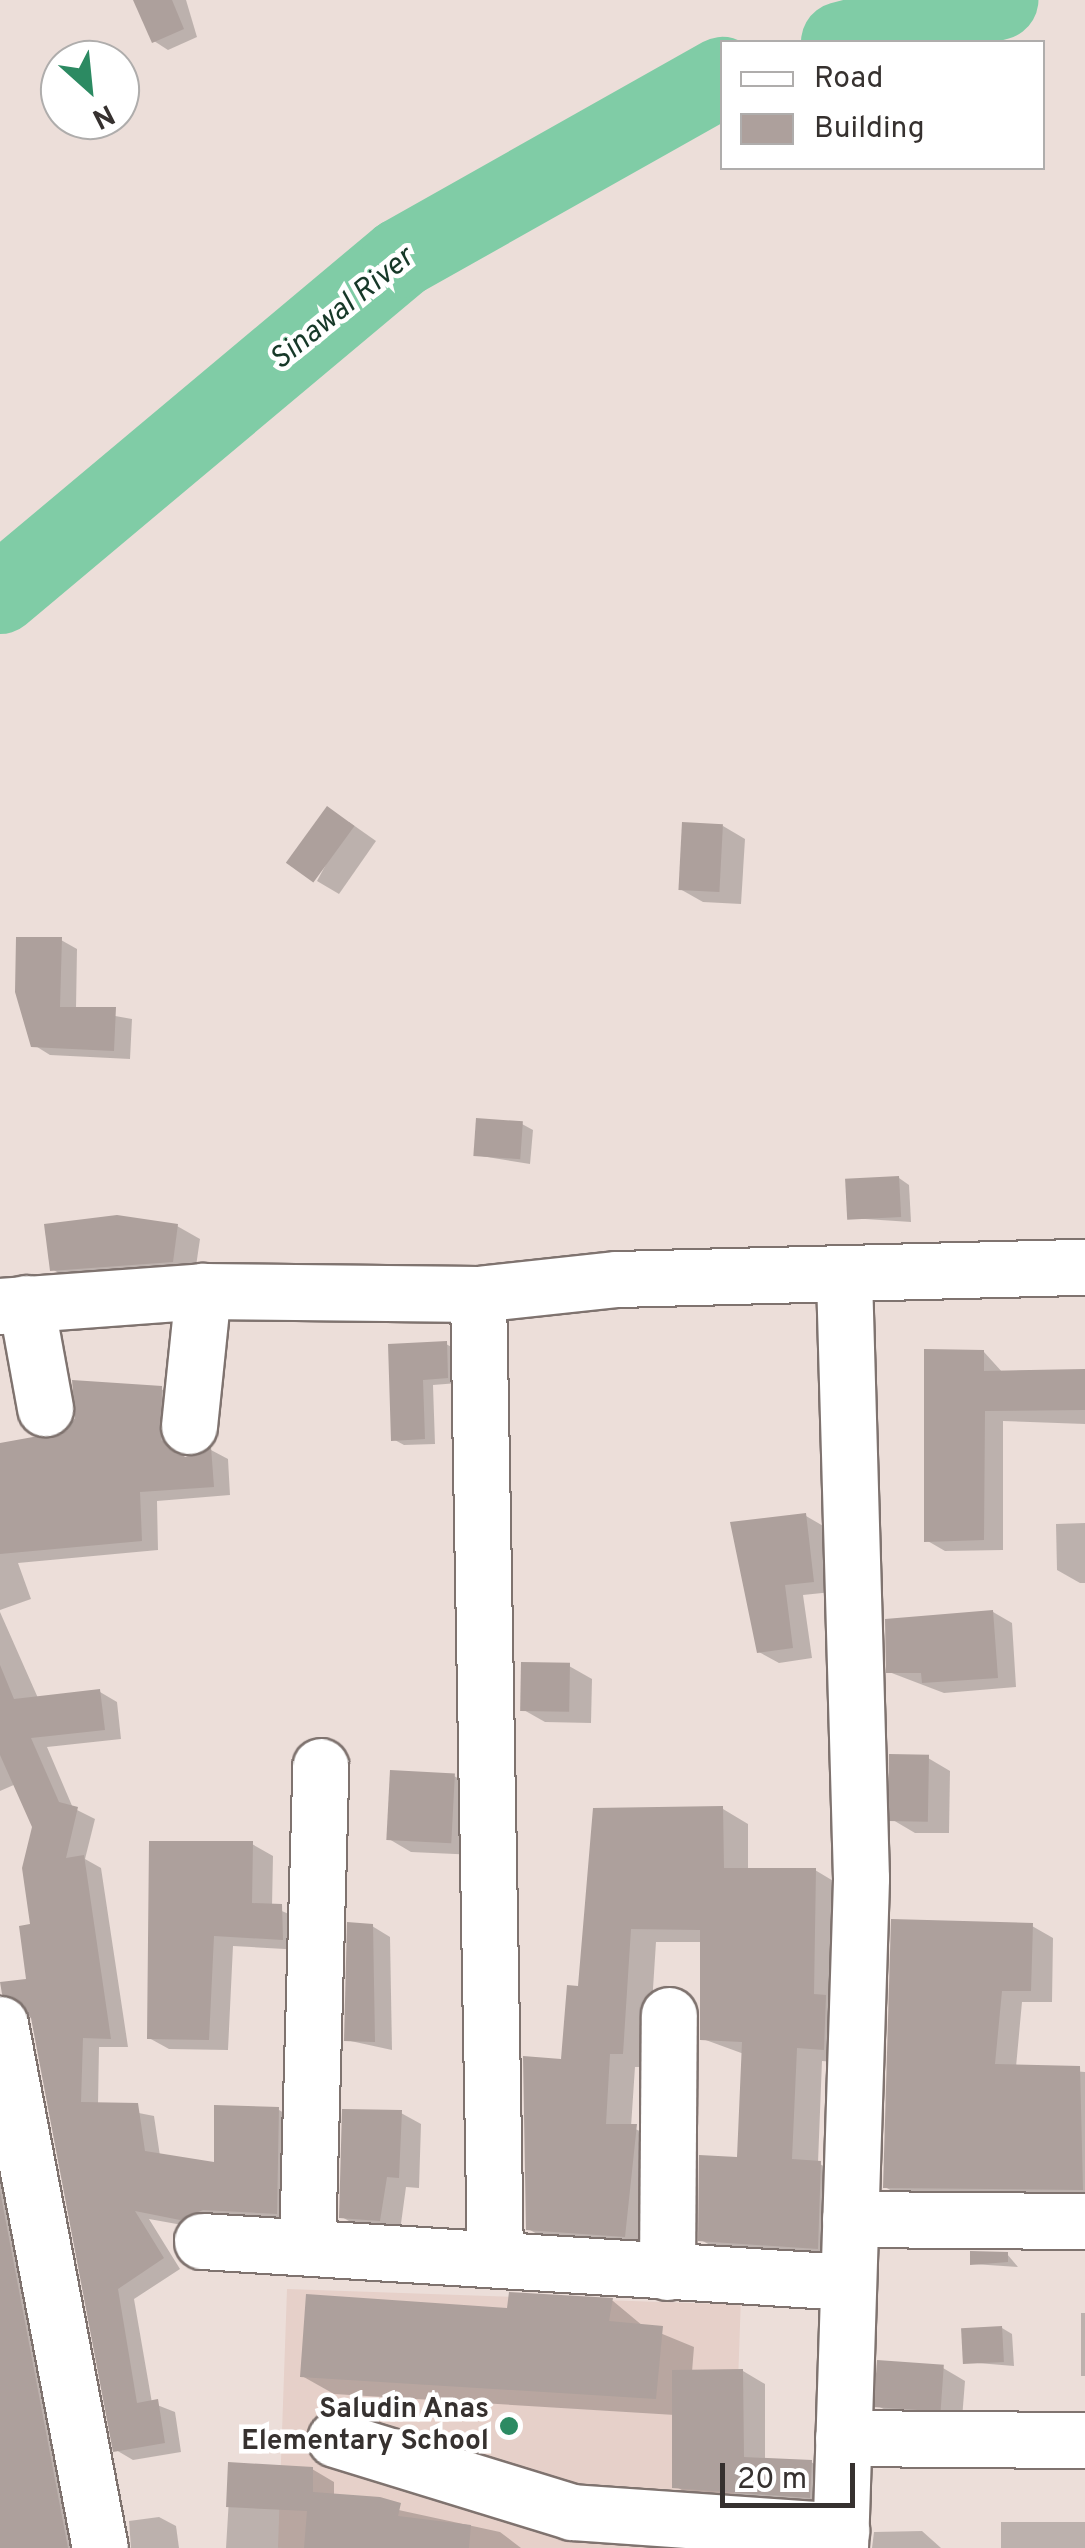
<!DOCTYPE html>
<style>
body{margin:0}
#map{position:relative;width:1085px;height:2548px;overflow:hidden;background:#ecded9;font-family:Overpass,sans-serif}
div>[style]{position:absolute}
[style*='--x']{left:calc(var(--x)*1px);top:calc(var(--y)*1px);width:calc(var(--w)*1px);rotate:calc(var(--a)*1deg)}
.built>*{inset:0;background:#e6d0c9;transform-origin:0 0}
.shadow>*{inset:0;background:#0003;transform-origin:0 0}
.river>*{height:80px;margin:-40px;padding:0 40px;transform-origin:40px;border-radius:40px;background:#80cca6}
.building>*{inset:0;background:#ada09c;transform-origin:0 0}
.roads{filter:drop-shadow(2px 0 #7f736f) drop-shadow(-2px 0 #7f736f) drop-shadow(0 2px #7f736f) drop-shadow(0 -2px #7f736f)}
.minor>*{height:55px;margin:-27.5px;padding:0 27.5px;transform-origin:27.5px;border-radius:27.5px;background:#fff}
.dots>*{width:28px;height:28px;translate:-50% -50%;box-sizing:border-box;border:5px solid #fff;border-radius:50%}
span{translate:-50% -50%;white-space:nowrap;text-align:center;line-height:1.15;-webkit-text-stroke:9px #fff;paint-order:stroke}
.poi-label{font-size:28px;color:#36312f;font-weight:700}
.right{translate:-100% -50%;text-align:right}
.water-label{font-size:30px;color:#163828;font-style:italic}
.legend{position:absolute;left:720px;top:40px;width:325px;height:130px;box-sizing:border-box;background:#fff;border:2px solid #afadac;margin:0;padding:12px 18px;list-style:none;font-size:30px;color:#36312f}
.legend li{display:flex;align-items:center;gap:20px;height:50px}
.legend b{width:50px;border:2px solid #afadac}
.north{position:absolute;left:40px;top:40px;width:100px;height:100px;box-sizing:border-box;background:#fff;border:2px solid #afadac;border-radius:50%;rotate:153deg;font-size:28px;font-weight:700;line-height:40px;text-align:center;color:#36312f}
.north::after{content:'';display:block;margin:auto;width:35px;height:45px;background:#2c8a62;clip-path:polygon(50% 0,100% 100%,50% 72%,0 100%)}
.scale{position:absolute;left:720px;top:2463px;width:135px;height:45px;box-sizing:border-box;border:5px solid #36312f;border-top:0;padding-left:12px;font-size:30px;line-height:35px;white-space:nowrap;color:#36312f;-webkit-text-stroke:8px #fff;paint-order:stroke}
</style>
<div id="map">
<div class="built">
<div style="left:287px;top:2289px;width:454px;height:259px;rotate:2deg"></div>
</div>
<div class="shadow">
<div style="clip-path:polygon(136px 0,186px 0,197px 37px,168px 50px,154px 41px)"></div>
<div style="clip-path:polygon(349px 822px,376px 841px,339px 894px,317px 881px)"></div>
<div style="clip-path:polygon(723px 826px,745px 839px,741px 904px,703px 902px,680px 889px)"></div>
<div style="clip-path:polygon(61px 940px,77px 949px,76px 1009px,132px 1019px,130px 1059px,50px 1055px,34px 1045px)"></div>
<div style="clip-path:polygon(522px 1124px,533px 1130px,530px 1164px,475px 1155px)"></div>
<div style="clip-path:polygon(899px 1178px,909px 1185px,911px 1222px,850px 1218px)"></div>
<div style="clip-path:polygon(177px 1226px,200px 1239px,195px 1273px,74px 1282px,52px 1269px)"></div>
<div style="clip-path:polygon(446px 1344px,457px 1350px,458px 1383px,433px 1385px,435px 1444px,404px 1445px,393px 1439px,390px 1347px)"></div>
<div style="clip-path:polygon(984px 1352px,1003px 1373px,1085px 1374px,1085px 1424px,1003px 1421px,1003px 1550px,945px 1551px,926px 1540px)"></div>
<div style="clip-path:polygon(161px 1389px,178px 1399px,175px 1435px,186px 1460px,211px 1450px,228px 1459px,230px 1495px,157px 1501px,158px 1550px,18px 1563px,31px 1599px,0 1610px,0 1445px,66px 1435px)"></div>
<div style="clip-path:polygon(806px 1516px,825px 1527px,832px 1592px,803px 1595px,812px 1658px,779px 1663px,759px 1652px)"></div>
<div style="clip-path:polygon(1085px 1523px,1085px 1583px,1080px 1583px,1057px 1570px,1056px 1524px)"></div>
<div style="clip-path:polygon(0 1612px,38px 1698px,100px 1692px,117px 1702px,121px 1739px,47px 1747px,73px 1808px,95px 1819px,85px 1859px,101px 1868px,128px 2047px,99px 2047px,98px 2105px,154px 2116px,160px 2156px,217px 2165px,279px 2110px,296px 2120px,293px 2223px,199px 2228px,149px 2219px,180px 2269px,134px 2299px,152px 2403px,175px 2412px,181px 2452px,133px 2460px,116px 2450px,33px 1926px,35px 1826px,16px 1784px,0 1791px)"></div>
<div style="clip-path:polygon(993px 1612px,1012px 1623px,1016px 1687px,944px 1693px,889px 1672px)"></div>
<div style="clip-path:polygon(569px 1666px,592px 1679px,591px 1723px,545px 1722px,522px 1709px)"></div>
<div style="clip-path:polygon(928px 1758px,950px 1771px,949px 1833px,915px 1833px,893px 1820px)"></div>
<div style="clip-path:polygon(454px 1776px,477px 1789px,477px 1855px,411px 1852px,389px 1839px)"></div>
<div style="clip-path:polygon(723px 1809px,748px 1824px,748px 1871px,815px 1870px,840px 1885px,849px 2063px,822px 2061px,818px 2163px,845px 2178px,843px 2262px,726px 2254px,701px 2240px,740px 2160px,744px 2054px,703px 2039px,703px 1942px,656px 1942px,648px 2067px,635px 2067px,631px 2127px,661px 2141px,650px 2250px,554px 2243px,528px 2229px,580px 1989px)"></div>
<div style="clip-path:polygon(252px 1844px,273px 1856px,272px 1907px,301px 1919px,302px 1950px,233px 1946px,228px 2050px,169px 2049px,149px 2038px)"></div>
<div style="clip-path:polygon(372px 1926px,390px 1937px,392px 2050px,346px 2040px)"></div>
<div style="clip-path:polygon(1032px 1926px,1053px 1938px,1052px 2002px,1022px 2002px,1016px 2067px,1085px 2072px,1085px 2200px,906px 2199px,885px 2187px)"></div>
<div style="clip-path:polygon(401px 2113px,421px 2124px,419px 2188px,406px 2187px,400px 2231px,361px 2228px,342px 2217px)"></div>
<div style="clip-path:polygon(0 2119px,82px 2548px,0 2548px)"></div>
<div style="clip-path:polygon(1007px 2254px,1018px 2267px,973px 2264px)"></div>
<div style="clip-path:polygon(511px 2294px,613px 2301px,643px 2326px,694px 2347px,692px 2372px,743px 2371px,765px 2384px,765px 2460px,811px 2462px,833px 2475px,832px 2509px,697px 2499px,675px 2486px,675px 2415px,334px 2394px,302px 2376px,509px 2311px)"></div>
<div style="left:1081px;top:2313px;width:4px;height:63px"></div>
<div style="clip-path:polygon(1002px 2328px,1012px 2334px,1014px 2366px,965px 2362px)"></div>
<div style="clip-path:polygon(943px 2368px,965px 2381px,962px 2419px,900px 2418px,878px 2406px)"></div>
<div style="clip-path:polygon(231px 2465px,312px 2469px,334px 2482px,334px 2496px,500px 2532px,521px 2548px,226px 2548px)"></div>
<div style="clip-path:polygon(159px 2517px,176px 2526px,179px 2548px,131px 2548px,129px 2521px)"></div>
<div style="left:1085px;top:2522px;width:26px;height:84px;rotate:90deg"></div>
<div style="clip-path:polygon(922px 2531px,941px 2548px,872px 2548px,874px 2532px)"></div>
</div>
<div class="river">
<div style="--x:841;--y:42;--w:163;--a:-15"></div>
<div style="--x:0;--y:594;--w:523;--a:-39.96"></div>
<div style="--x:401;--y:258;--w:369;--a:-29.4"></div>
</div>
<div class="building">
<div style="clip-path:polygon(133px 0,172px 0,184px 29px,152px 43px)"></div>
<div style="left:327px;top:806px;width:34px;height:70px;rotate:36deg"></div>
<div style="left:682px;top:822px;width:41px;height:68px;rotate:3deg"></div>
<div style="clip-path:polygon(16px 937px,62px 937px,60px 1007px,116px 1007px,114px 1051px,31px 1047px,15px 992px)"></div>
<div style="left:476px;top:1118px;width:47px;height:38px;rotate:4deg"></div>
<div style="left:899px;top:1176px;width:41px;height:54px;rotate:87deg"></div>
<div style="clip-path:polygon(117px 1215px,178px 1224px,173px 1262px,50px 1271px,44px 1224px)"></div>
<div style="clip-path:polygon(447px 1341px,448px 1378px,423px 1380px,425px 1439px,391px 1441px,388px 1344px)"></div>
<div style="clip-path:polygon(924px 1349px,984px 1350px,984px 1371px,1085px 1369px,1085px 1410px,985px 1411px,984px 1540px,924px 1542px)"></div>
<div style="clip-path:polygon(72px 1380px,162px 1386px,161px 1440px,185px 1457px,211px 1447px,214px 1487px,140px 1492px,142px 1541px,0 1554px,0 1443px,66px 1431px,75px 1418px)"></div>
<div style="clip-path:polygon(806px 1513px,814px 1582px,785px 1585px,793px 1648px,757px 1653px,730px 1522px)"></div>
<div style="clip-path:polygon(993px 1610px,998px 1678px,922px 1683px,921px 1673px,886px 1673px,885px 1619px)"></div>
<div style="left:521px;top:1662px;width:49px;height:49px;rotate:1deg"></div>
<div style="clip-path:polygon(0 1665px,14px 1699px,100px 1689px,105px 1730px,31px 1738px,59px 1802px,78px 1807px,66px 1858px,84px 1855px,111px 2039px,83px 2038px,81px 2102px,138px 2103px,145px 2151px,214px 2162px,214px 2105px,279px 2107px,277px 2214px,203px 2210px,180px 2220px,135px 2211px,164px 2258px,118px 2289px,137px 2403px,158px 2399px,165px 2443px,113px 2452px,31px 2018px,2px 1994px,0 1982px,26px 1979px,19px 1926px,30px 1924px,22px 1868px,32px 1827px,0 1755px)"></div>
<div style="left:889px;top:1754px;width:40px;height:67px;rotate:1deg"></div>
<div style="left:390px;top:1770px;width:65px;height:70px;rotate:3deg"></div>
<div style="clip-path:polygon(723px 1806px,724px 1868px,816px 1868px,814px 1994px,826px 1995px,824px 2050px,797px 2048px,792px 2159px,821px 2161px,818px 2249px,698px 2241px,699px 2155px,737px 2157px,742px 2042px,700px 2040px,700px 1930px,631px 1929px,623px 2054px,610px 2054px,606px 2124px,637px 2124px,625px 2237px,526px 2230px,523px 2056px,561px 2059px,567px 1985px,578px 1986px,593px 1808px)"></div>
<div style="clip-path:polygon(149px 1841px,253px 1841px,252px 1903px,282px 1904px,283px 1940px,214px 1936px,209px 2040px,147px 2039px)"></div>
<div style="clip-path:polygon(891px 1919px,1033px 1923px,1031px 1991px,1002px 1991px,995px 2064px,1080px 2066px,1083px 2190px,883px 2188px)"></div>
<div style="clip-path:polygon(347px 1922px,373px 1924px,375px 2042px,344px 2041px)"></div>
<div style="clip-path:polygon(342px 2109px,402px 2110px,399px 2178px,387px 2177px,380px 2221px,339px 2218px)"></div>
<div style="clip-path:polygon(0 2191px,68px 2548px,0 2548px)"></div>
<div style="clip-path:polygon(970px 2251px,1008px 2252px,1008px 2262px,970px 2265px)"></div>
<div style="clip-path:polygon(509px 2292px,613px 2298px,609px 2321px,663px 2326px,656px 2399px,300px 2377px,306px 2294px,507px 2308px)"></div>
<div style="left:1002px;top:2326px;width:36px;height:41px;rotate:87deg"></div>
<div style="left:877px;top:2360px;width:67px;height:47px;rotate:4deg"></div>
<div style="clip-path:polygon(743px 2369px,744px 2457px,812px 2460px,810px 2498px,672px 2488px,672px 2370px)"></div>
<div style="clip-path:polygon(228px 2462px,313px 2467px,313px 2492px,380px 2497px,401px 2503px,398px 2516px,471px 2525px,469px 2548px,304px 2548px,307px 2511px,226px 2507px)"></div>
</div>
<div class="roads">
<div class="minor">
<div style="--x:478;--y:1294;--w:963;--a:88.99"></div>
<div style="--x:26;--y:1303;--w:107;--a:79.7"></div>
<div style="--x:0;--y:1306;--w:204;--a:-4.2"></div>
<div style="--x:203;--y:1291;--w:275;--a:0.6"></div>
<div style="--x:478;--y:1294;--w:140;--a:-6.2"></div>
<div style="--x:617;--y:1279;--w:468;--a:-1.5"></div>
<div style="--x:189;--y:1426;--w:136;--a:-84.1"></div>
<div style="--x:0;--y:2024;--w:533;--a:79.2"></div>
<div style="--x:850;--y:2219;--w:235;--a:0.5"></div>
<div style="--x:202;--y:2241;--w:646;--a:3.64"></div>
<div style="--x:307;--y:2245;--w:479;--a:-88.4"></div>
<div style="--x:667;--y:2272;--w:257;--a:-89.6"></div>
<div style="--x:843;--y:2438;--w:242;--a:0.5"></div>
<div style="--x:335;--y:2439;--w:248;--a:17.1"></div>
<div style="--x:572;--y:2512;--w:270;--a:4"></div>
<div style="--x:840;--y:2548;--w:670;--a:-88.2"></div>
<div style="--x:861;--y:1878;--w:601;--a:-91.62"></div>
</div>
</div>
<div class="dots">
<div style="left:509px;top:2426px;background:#2c8a62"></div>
</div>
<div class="poi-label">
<span class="right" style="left:489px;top:2426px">Saludin Anas<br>Elementary School</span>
</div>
<div class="water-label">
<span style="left:343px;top:310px;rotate:-39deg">Sinawal River</span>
</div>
<ul class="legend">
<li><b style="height:12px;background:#fff"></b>Road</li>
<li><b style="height:28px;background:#ada09c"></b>Building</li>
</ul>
<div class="north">N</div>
<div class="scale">20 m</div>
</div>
